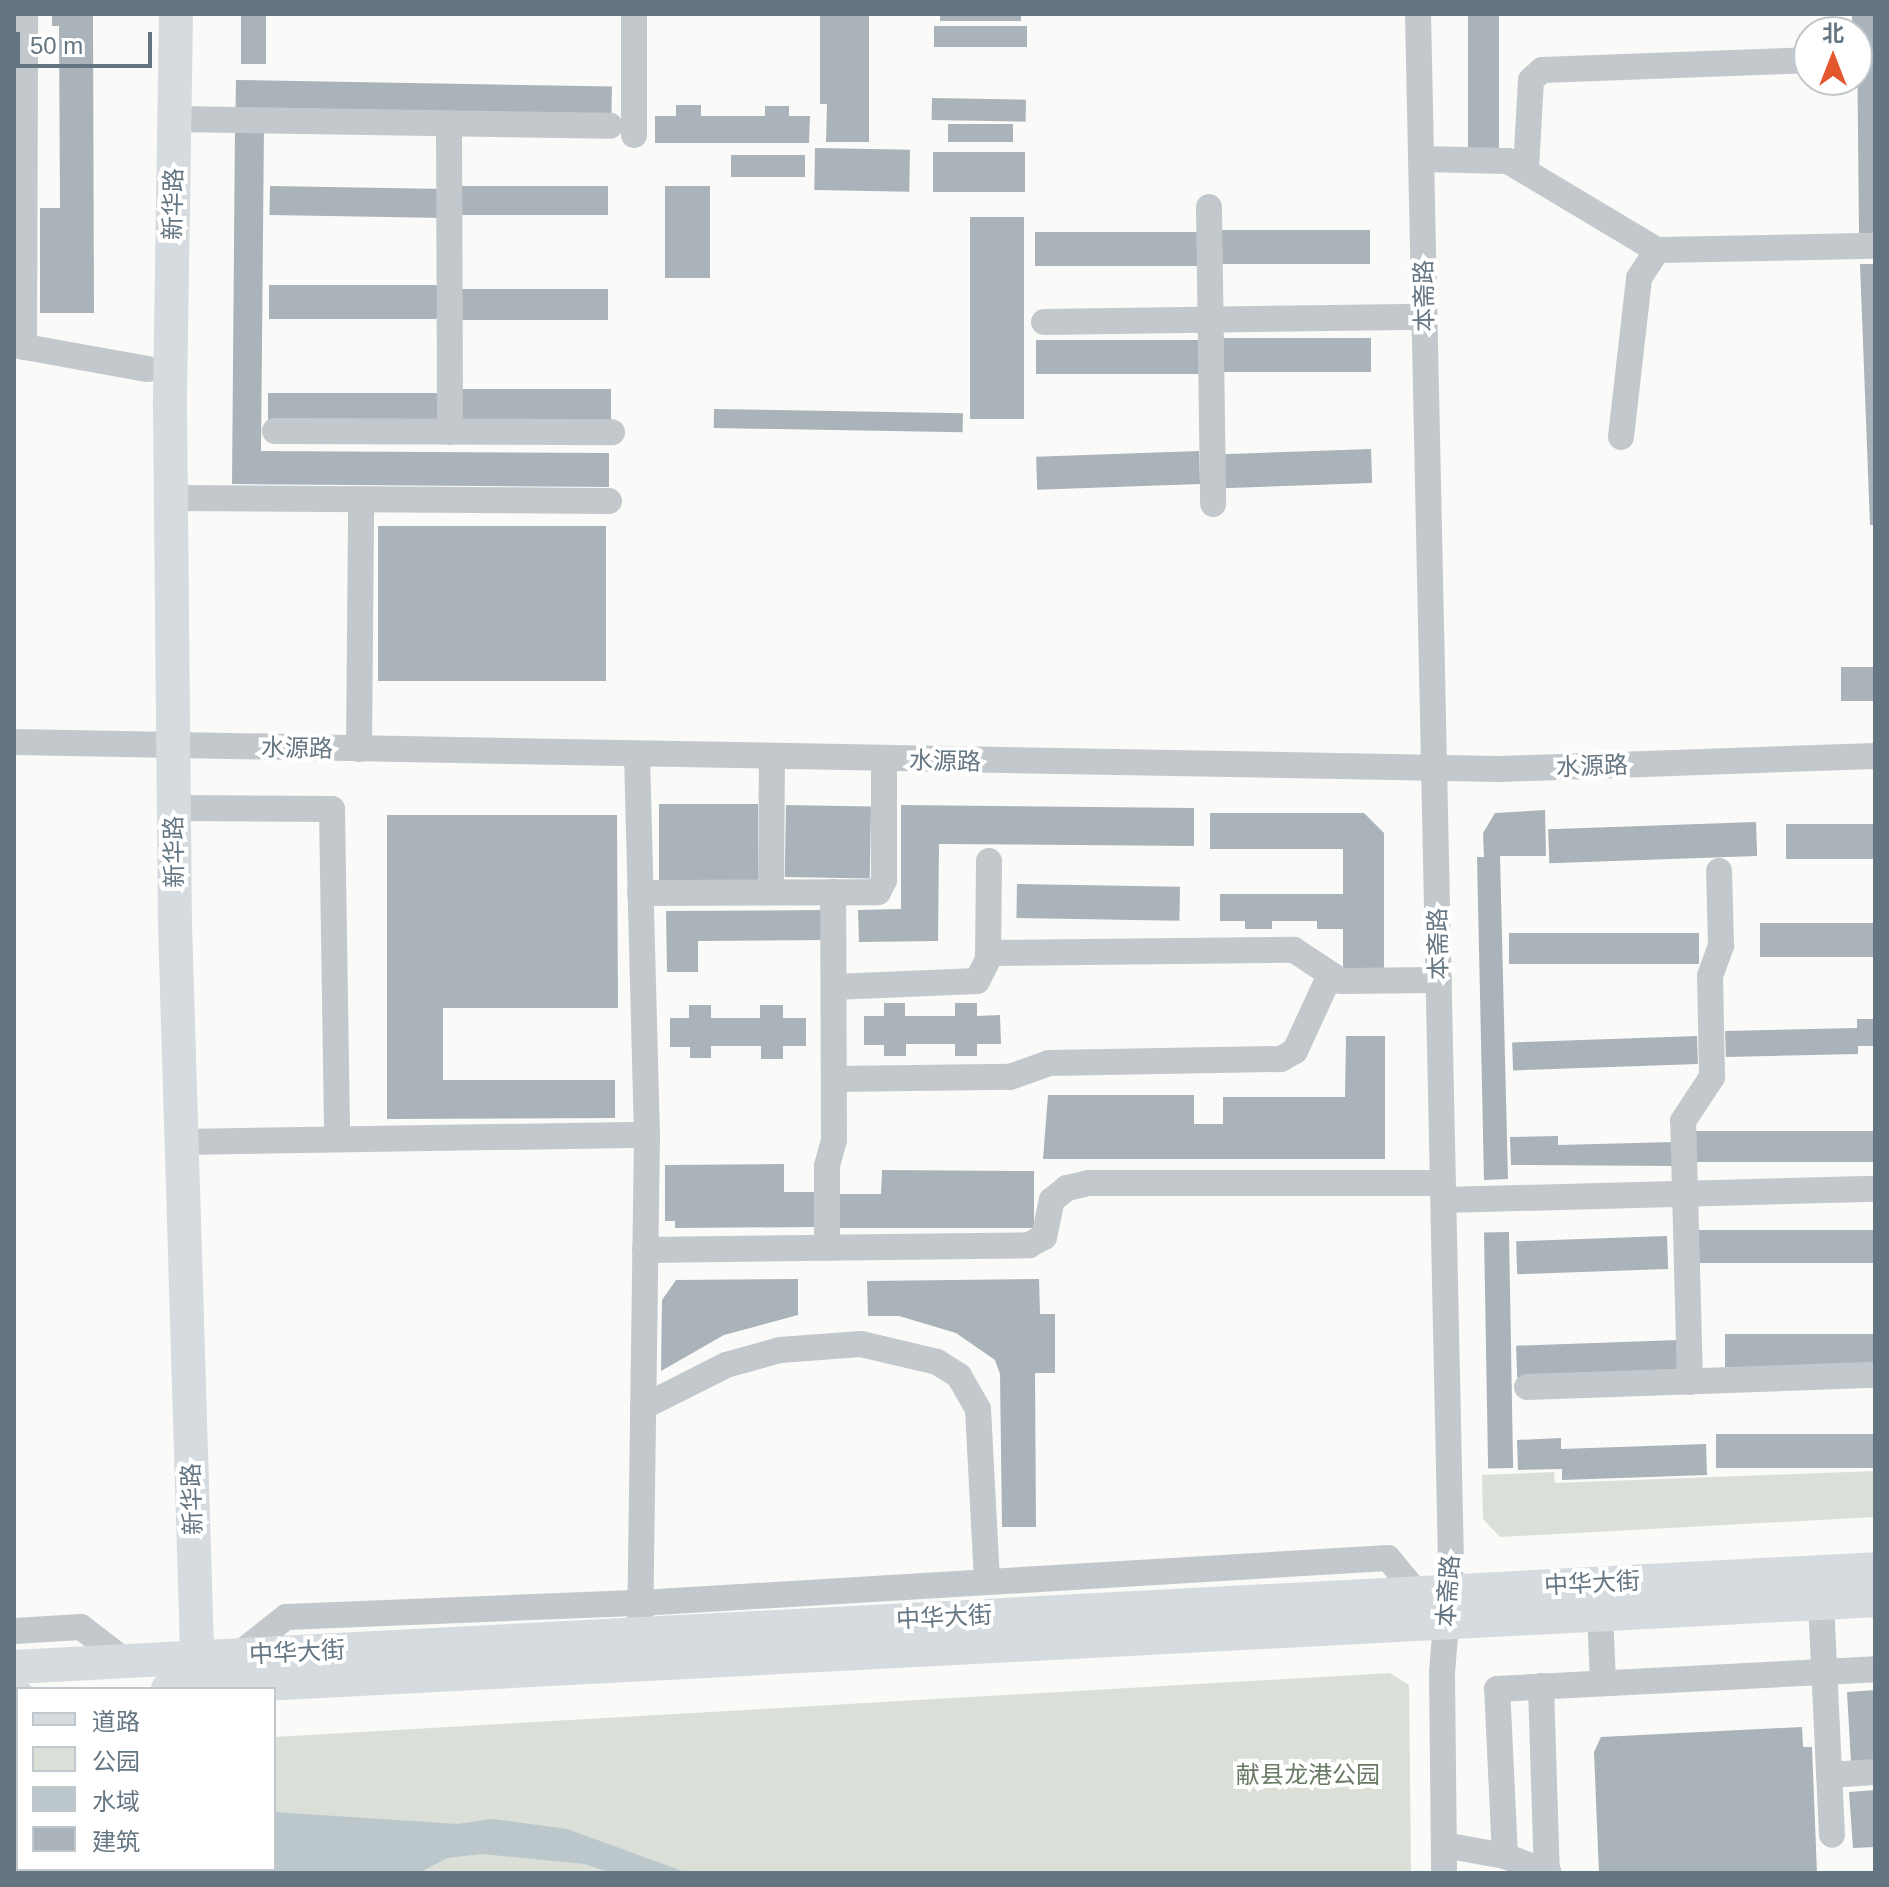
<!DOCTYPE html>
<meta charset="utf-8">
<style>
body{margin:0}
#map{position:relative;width:1889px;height:1887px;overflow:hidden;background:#fafaf8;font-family:Arial,"Noto Sans SC",sans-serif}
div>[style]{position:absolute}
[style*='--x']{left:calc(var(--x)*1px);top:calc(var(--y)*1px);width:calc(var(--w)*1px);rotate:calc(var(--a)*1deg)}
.green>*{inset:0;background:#dadfd7}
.water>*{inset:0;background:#bbc7cb}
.building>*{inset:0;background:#aab3b9;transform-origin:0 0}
.minor>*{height:26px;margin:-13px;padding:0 13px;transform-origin:13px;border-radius:13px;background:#c3c8cc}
.major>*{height:34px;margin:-17px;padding:0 17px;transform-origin:17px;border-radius:17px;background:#d6dbdf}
span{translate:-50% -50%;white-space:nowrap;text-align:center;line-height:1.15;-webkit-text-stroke:8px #fff;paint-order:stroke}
.street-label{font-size:24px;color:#657683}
.park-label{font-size:24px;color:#687a64}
.frame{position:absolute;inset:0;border:16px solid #657683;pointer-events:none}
.legend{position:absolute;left:16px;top:1687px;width:260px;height:184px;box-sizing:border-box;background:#fff;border:2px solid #c1c8cd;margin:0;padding:10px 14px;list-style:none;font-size:24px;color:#657683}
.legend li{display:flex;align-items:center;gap:16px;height:40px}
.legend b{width:40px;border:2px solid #c1c8cd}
.north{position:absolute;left:1793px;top:16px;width:80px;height:80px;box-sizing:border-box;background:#fff;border:2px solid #c1c8cd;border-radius:50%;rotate:0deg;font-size:22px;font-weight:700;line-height:32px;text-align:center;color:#657683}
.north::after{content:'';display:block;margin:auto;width:28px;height:36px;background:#e4572e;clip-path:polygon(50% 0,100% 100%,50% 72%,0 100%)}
.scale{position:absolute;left:16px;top:32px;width:136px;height:36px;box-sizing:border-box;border:4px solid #657683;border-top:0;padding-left:10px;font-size:24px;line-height:28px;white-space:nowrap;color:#657683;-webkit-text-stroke:6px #fff;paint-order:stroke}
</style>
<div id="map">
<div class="green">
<div style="clip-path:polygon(1875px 1471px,1875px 1517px,1500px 1537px,1483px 1519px,1482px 1475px,1554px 1472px,1555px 1483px)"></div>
<div style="clip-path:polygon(1390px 1673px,1409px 1685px,1411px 1873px,239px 1873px,274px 1869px,274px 1737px)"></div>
</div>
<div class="water">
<div style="clip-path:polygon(274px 1812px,457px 1824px,493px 1819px,567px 1829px,688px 1873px,612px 1873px,584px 1864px,482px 1854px,447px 1858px,419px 1873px,245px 1873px,239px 1869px,274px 1869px)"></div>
</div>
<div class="building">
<div style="clip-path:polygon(52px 14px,93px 14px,94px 313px,40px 313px,40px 208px,60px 208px,59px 26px,52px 26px)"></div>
<div style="left:241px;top:14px;width:25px;height:50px"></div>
<div style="clip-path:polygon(820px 14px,869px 14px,869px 142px,826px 142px,827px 104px,820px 104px)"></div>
<div style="left:940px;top:14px;width:81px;height:7px"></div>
<div style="left:1468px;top:14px;width:31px;height:136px"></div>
<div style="clip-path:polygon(1852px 14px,1875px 14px,1875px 233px,1859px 233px,1857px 32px,1852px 32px)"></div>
<div style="left:934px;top:26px;width:93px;height:21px"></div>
<div style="left:236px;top:80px;width:376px;height:32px;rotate:1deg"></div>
<div style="left:932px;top:98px;width:94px;height:22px;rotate:1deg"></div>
<div style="clip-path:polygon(676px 105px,701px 105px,701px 116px,765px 116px,765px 106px,789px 106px,789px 116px,810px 116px,809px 143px,655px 143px,655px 116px,676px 116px)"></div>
<div style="left:948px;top:124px;width:65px;height:18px"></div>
<div style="clip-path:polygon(235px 125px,264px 125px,261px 451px,609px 453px,609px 487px,232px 484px)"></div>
<div style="left:815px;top:148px;width:95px;height:42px;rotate:1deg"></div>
<div style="left:933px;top:152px;width:92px;height:40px"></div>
<div style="left:731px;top:155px;width:74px;height:22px"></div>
<div style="left:270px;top:186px;width:176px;height:29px;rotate:1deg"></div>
<div style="left:456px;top:186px;width:152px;height:29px"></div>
<div style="left:665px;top:186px;width:45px;height:92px"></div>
<div style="left:970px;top:217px;width:54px;height:202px"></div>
<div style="left:1370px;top:230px;width:34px;height:150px;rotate:90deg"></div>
<div style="left:1198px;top:232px;width:34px;height:163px;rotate:90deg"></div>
<div style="clip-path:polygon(1860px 264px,1875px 264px,1875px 525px,1870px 525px)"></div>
<div style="left:269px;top:285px;width:176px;height:34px"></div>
<div style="left:460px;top:289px;width:148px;height:31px"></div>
<div style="left:1371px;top:338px;width:34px;height:150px;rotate:90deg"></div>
<div style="left:1199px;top:340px;width:34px;height:163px;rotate:90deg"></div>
<div style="left:461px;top:389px;width:150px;height:33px"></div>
<div style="left:268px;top:393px;width:176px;height:29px"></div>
<div style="left:714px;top:409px;width:249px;height:19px;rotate:1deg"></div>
<div style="left:1371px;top:449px;width:34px;height:150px;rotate:88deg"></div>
<div style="left:1199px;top:451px;width:33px;height:163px;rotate:88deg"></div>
<div style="left:606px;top:526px;width:155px;height:228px;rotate:90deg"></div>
<div style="left:1875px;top:667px;width:34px;height:34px;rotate:90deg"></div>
<div style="left:659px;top:804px;width:99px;height:79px"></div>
<div style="left:786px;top:805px;width:85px;height:72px;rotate:1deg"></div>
<div style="clip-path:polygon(901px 805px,1194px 808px,1194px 846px,939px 844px,938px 941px,859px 942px,858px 910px,901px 909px)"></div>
<div style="clip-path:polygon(1545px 810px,1546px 856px,1500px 856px,1508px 1179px,1484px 1180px,1477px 857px,1484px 857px,1483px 833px,1495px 813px)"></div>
<div style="clip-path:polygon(1210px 813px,1364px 813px,1384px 833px,1384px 973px,1343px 973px,1343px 929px,1317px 929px,1317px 921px,1272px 921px,1272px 929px,1245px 929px,1245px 921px,1220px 921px,1220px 894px,1343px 894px,1343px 849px,1210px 849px)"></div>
<div style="clip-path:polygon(387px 815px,617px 815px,618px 1008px,443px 1008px,443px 1080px,615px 1080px,615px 1118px,387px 1119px)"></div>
<div style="left:1756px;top:822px;width:34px;height:208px;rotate:88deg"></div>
<div style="left:1875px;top:824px;width:35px;height:89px;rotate:90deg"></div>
<div style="left:1017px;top:884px;width:163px;height:34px;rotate:1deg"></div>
<div style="clip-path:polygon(827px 910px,828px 940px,698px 941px,698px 972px,667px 972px,666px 911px)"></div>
<div style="left:1875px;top:923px;width:34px;height:115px;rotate:90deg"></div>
<div style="left:1699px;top:933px;width:31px;height:190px;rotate:90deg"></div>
<div style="clip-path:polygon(884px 1003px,905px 1003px,905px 1016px,955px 1016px,955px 1003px,977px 1003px,977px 1016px,1000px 1015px,1001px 1044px,977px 1044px,977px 1056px,955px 1056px,955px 1044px,906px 1044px,906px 1056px,884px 1056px,884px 1045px,864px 1045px,864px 1016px,884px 1016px)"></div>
<div style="clip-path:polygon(689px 1005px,711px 1005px,711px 1018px,760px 1018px,760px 1005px,783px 1005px,783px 1018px,806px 1018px,806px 1046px,783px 1046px,783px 1059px,761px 1059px,761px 1046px,711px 1046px,711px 1058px,690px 1058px,690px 1047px,670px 1047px,670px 1018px,689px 1018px)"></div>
<div style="clip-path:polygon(1857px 1019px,1875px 1019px,1875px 1046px,1858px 1046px,1858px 1054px,1726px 1057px,1725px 1031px,1857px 1028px)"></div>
<div style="clip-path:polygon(1346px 1036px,1385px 1036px,1385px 1159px,1043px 1159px,1048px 1095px,1194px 1095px,1194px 1124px,1223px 1124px,1223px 1097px,1345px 1097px)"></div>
<div style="left:1697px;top:1036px;width:28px;height:185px;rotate:88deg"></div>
<div style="left:1875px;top:1131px;width:31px;height:179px;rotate:90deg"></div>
<div style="clip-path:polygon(1558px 1136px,1558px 1145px,1674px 1142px,1675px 1166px,1511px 1165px,1510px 1137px)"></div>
<div style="clip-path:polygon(784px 1164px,784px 1192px,816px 1192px,816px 1227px,675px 1228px,675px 1221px,665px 1221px,665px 1165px)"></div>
<div style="clip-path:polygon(882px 1170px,1034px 1171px,1034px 1228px,836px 1228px,836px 1194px,881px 1194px)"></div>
<div style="left:1875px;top:1230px;width:33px;height:177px;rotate:90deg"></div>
<div style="left:1509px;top:1232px;width:236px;height:25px;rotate:89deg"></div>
<div style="left:1667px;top:1236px;width:33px;height:151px;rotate:88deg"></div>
<div style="clip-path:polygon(798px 1279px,798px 1315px,724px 1335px,661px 1371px,662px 1300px,676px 1280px)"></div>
<div style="clip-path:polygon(1039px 1279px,1040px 1314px,1055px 1314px,1055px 1373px,1035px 1373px,1036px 1527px,1002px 1527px,1000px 1374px,995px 1360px,956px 1333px,899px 1316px,868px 1316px,867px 1281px)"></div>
<div style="left:1875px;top:1334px;width:33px;height:150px;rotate:90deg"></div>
<div style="left:1679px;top:1340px;width:32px;height:163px;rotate:88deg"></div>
<div style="left:1875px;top:1434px;width:34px;height:159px;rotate:90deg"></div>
<div style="clip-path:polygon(1561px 1438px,1561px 1449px,1706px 1444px,1707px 1475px,1562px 1480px,1562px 1469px,1518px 1470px,1517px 1440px)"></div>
<div style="clip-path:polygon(1875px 1690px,1875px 1761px,1851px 1762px,1847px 1692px)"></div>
<div style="clip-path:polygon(1802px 1727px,1803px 1747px,1812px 1747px,1817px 1873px,1599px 1873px,1594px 1752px,1601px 1737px)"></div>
<div style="clip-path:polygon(1875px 1790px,1875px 1847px,1853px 1848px,1849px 1792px)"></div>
</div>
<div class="minor">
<div style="--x:634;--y:14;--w:121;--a:90"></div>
<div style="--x:1418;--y:14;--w:1547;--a:88.78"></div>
<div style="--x:1451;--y:1561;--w:111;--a:94.6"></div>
<div style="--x:1442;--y:1672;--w:201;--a:89.4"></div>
<div style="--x:174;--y:119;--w:436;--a:0.9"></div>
<div style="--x:449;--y:124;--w:308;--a:89.8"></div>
<div style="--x:1421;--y:159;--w:87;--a:1.3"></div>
<div style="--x:1508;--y:161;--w:174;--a:30.9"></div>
<div style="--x:1657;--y:250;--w:218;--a:-1.1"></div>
<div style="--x:1526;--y:169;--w:89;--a:-86.8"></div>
<div style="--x:1531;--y:80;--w:15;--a:-42"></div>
<div style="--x:1542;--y:70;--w:267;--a:-2.1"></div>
<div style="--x:1209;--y:207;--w:297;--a:89.2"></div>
<div style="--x:1044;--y:322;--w:381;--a:-0.8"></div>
<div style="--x:14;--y:345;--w:136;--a:10.2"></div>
<div style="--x:24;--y:347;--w:333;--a:-89.8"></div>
<div style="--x:275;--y:431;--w:337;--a:0.2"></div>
<div style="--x:1621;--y:437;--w:160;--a:-83.5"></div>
<div style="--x:1639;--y:278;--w:33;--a:-57"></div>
<div style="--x:170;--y:498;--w:439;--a:0.4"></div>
<div style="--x:14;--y:742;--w:1486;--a:1.04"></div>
<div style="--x:1500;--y:769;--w:375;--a:-2"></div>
<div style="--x:359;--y:749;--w:250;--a:-89.5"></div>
<div style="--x:637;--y:755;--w:380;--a:88.5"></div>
<div style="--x:647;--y:1135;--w:483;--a:90.8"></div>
<div style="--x:174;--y:808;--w:158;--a:0.4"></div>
<div style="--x:332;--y:809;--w:330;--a:89.1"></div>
<div style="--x:771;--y:892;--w:134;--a:-89.6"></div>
<div style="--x:640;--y:893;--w:238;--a:-0.2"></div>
<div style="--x:878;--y:892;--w:13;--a:-63"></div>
<div style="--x:884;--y:880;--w:120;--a:-90"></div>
<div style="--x:988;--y:953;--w:306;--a:-0.6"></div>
<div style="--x:1294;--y:950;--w:56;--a:33.4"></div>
<div style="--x:1341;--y:981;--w:98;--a:-0.6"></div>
<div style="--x:834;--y:987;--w:143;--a:-2.4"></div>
<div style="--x:977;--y:981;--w:25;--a:-63"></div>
<div style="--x:988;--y:959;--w:98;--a:-89.4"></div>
<div style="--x:834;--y:1079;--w:176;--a:-0.7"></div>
<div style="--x:1010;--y:1077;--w:41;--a:-19.7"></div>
<div style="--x:1049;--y:1063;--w:232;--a:-1"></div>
<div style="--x:1281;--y:1059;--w:16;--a:-30"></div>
<div style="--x:1295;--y:1051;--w:81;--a:-65.3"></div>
<div style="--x:182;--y:1142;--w:465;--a:-0.9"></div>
<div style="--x:1444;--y:1200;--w:431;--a:-1.5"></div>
<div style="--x:827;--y:1248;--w:82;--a:-90"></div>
<div style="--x:827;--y:1166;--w:27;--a:-75"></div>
<div style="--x:834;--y:1140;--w:248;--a:-90.2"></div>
<div style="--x:645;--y:1250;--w:384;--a:-0.7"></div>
<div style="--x:1029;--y:1245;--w:17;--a:-28"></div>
<div style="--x:1044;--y:1237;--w:38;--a:-78"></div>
<div style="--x:1052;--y:1200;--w:19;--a:-39"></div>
<div style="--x:1067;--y:1188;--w:22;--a:-13"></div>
<div style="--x:1088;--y:1183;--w:355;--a:0"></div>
<div style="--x:1690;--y:1382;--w:261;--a:-91.5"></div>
<div style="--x:1683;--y:1121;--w:53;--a:-56.6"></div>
<div style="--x:1712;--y:1077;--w:101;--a:-91.1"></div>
<div style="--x:1710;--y:976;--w:33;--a:-70"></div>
<div style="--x:1721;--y:945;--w:74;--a:-91.5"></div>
<div style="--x:1527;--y:1387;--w:348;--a:-2"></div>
<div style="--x:643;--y:1407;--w:93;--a:-26.8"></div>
<div style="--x:726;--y:1365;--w:56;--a:-15.5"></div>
<div style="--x:780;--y:1350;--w:81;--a:-4.2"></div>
<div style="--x:861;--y:1344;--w:78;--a:13.3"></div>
<div style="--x:937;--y:1362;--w:26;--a:32"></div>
<div style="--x:959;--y:1376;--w:38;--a:60"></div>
<div style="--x:978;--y:1409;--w:172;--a:87"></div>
<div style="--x:1821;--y:1602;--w:233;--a:87.3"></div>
<div style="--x:1600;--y:1613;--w:70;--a:87.5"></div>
<div style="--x:14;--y:1631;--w:67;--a:-3.4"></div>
<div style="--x:81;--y:1627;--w:56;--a:37.7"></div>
<div style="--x:238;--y:1655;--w:61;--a:-38.4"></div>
<div style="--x:286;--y:1617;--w:355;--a:-2.3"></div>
<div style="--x:641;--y:1603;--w:748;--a:-3.45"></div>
<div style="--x:1388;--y:1558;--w:44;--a:50.5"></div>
<div style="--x:1541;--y:1686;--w:186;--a:88.2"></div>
<div style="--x:1829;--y:1775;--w:46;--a:-3.7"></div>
<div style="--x:1444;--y:1845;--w:62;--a:10.2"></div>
<div style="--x:1505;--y:1856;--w:47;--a:21.1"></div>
<div style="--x:1505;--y:1856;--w:167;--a:-92.7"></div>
<div style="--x:1497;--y:1689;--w:379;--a:-3"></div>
</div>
<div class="major">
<div style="--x:176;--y:14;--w:392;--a:90.9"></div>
<div style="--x:170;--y:406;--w:519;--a:89.45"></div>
<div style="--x:175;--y:925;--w:756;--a:88.26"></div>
<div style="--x:14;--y:1667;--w:1864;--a:-3.01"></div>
<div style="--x:168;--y:1689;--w:1709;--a:-2.98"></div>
<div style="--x:14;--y:1697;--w:4;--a:0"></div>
<div style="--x:194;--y:1873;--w:4;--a:-90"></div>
</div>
<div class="street-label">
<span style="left:173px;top:204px;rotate:-89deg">新华路</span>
<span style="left:1424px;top:296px;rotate:-91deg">本斋路</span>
<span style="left:297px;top:748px;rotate:1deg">水源路</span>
<span style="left:945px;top:761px;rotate:1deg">水源路</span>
<span style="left:1592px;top:766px;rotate:-2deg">水源路</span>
<span style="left:174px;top:852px;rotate:-91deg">新华路</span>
<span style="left:1438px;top:944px;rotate:-91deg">本斋路</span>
<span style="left:192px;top:1499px;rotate:-92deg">新华路</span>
<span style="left:1592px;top:1583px;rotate:-3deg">中华大街</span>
<span style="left:1448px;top:1591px;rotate:-86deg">本斋路</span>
<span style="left:944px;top:1617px;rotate:-3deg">中华大街</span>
<span style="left:297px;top:1652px;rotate:-3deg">中华大街</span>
</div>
<div class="park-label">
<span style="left:1308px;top:1775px">献县龙港公园</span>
</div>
<div class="frame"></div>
<ul class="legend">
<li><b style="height:10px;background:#d6dbdf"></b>道路</li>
<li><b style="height:22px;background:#dadfd7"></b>公园</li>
<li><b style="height:22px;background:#bbc7cb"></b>水域</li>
<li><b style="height:22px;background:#aab3b9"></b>建筑</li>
</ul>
<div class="north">北</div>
<div class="scale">50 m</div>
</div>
